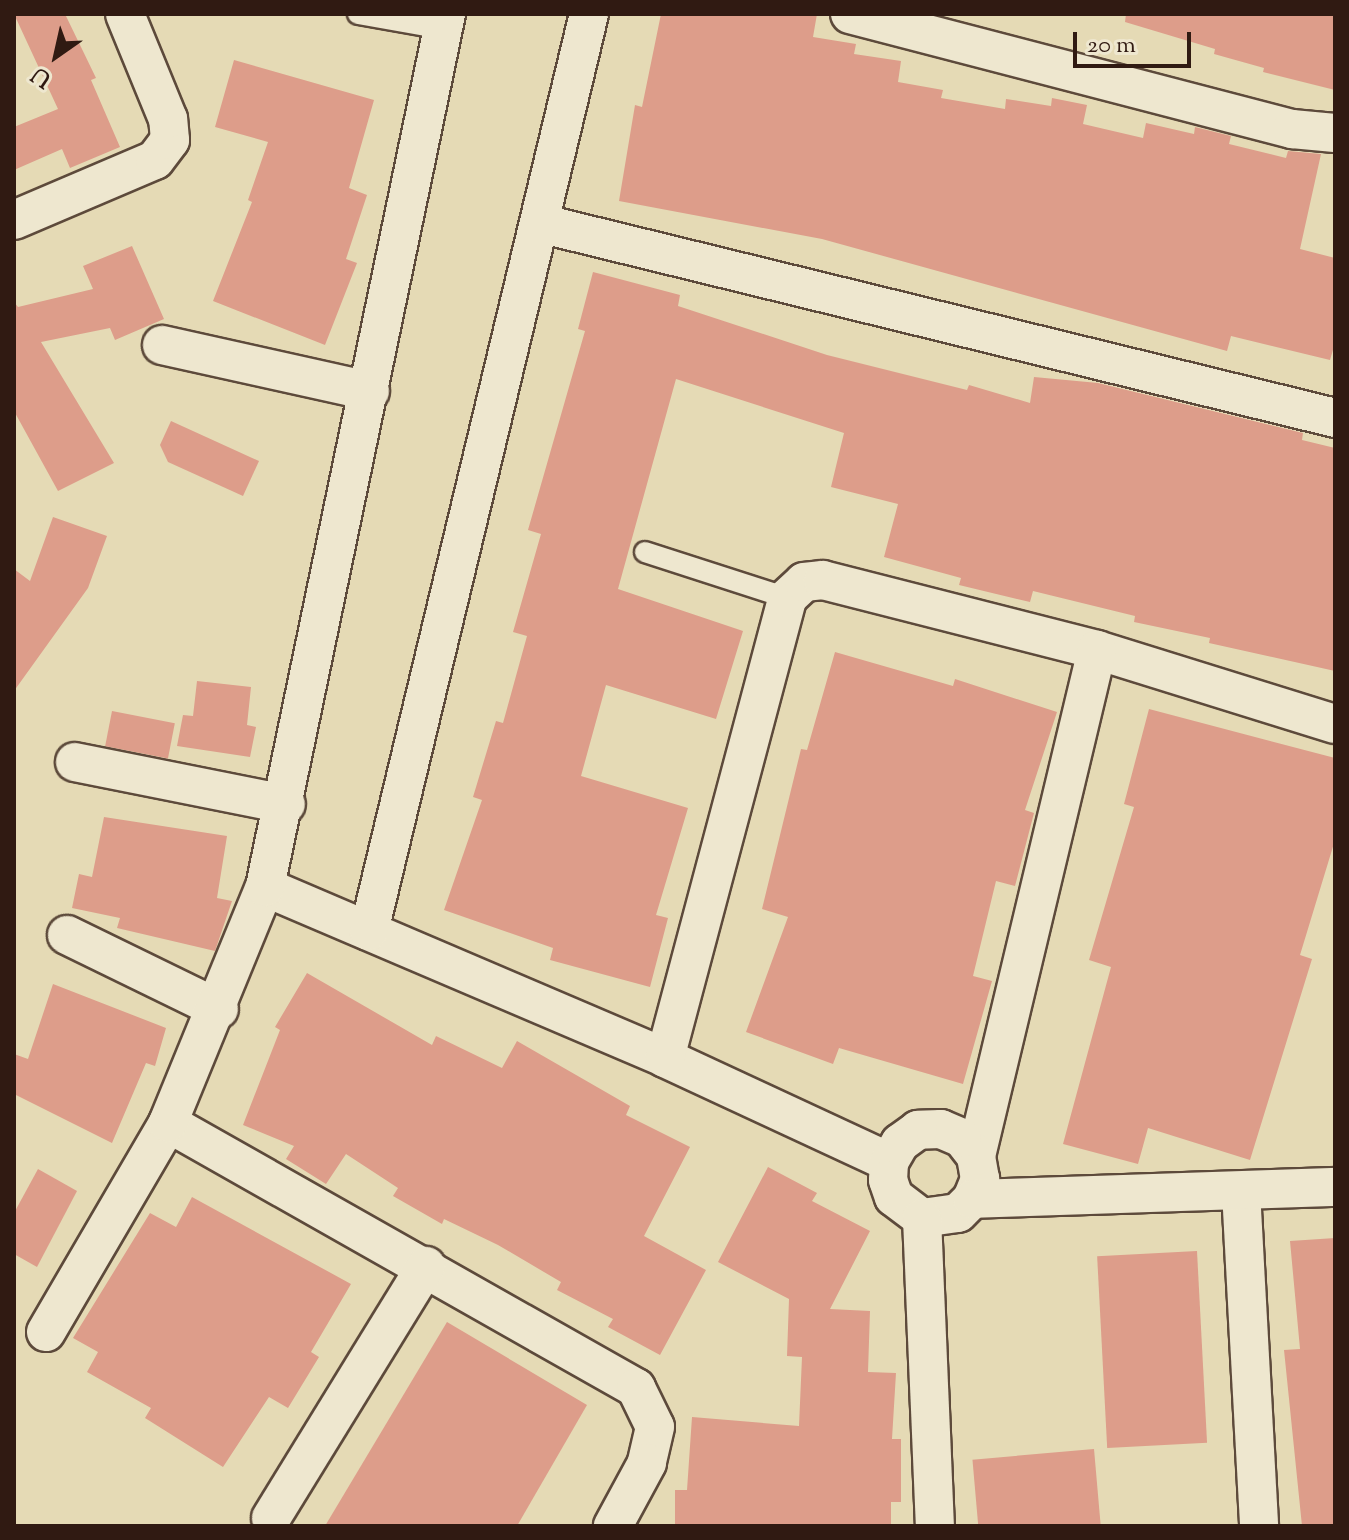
<!DOCTYPE html>
<style>
body{margin:0}
#map{position:relative;width:1349px;height:1540px;overflow:hidden;background:#e5dab5;font-family:"Sorts Mill Goudy",serif}
div>[style]{position:absolute}
[style*='--x']{left:calc(var(--x)*1px);top:calc(var(--y)*1px);width:calc(var(--w)*1px);rotate:calc(var(--a)*1deg)}
.building>*{inset:0;background:#dd9d8a;transform-origin:0 0}
.roads{filter:drop-shadow(2px 0 #5d4a3b) drop-shadow(-2px 0 #5d4a3b) drop-shadow(0 2px #5d4a3b) drop-shadow(0 -2px #5d4a3b)}
.service>*{height:20px;margin:-10px;padding:0 10px;transform-origin:10px;border-radius:10px;background:#eee7cf}
.minor>*{height:38px;margin:-19px;padding:0 19px;transform-origin:19px;border-radius:19px;background:#eee7cf}
span{translate:-50% -50%;white-space:nowrap;text-align:center;line-height:1.15;-webkit-text-stroke:6px #eee7cf;paint-order:stroke}
.frame{position:absolute;inset:0;border:16px solid #301a12;pointer-events:none}
.north{position:absolute;left:16px;top:16px;width:80px;height:80px;-webkit-text-stroke:6px #eee7cf;paint-order:stroke;rotate:214deg;font-size:22px;font-weight:700;line-height:32px;text-align:center;color:#301a12}
.north::after{content:'';display:block;margin:auto;width:28px;height:36px;background:#301a12;clip-path:polygon(50% 0,100% 100%,50% 72%,0 100%)}
.scale{position:absolute;left:1073px;top:32px;width:118px;height:36px;box-sizing:border-box;border:4px solid #301a12;border-top:0;padding-left:10px;font-size:24px;line-height:28px;white-space:nowrap;color:#301a12;-webkit-text-stroke:6px #eee7cf;paint-order:stroke}
</style>
<div id="map">
<div class="building">
<div style="clip-path:polygon(14px 14px,65px 14px,96px 78px,91px 80px,120px 147px,70px 168px,62px 149px,14px 170px,14px 127px,58px 109px)"></div>
<div style="clip-path:polygon(661px 14px,817px 14px,813px 37px,856px 44px,854px 54px,901px 61px,898px 82px,943px 90px,941px 98px,1005px 109px,1006px 99px,1051px 106px,1052px 98px,1087px 105px,1083px 124px,1143px 138px,1146px 123px,1194px 134px,1195px 127px,1231px 136px,1229px 144px,1286px 158px,1288px 151px,1321px 154px,1300px 249px,1335px 258px,1335px 343px,1330px 360px,1231px 336px,1227px 351px,822px 239px,619px 201px,635px 105px,642px 107px)"></div>
<div style="clip-path:polygon(1126px 14px,1335px 14px,1335px 90px,1263px 72px,1264px 68px,1214px 54px,1215px 49px,1125px 22px)"></div>
<div style="clip-path:polygon(234px 60px,374px 100px,349px 188px,367px 195px,346px 259px,357px 263px,325px 345px,213px 301px,252px 202px,248px 200px,268px 142px,215px 127px)"></div>
<div style="clip-path:polygon(132px 246px,164px 319px,115px 340px,110px 328px,41px 342px,114px 463px,58px 491px,14px 411px,14px 302px,18px 307px,93px 289px,83px 266px)"></div>
<div style="clip-path:polygon(593px 272px,680px 295px,678px 306px,827px 355px,967px 390px,969px 385px,1030px 403px,1034px 377px,1098px 383px,1303px 433px,1302px 440px,1335px 448px,1335px 671px,1209px 643px,1210px 638px,1134px 622px,1135px 616px,1033px 591px,1030px 602px,959px 585px,961px 578px,884px 557px,898px 504px,831px 487px,844px 433px,676px 379px,618px 589px,743px 631px,716px 719px,606px 685px,581px 776px,688px 808px,656px 915px,668px 918px,650px 987px,550px 960px,553px 948px,444px 910px,482px 800px,473px 797px,496px 721px,503px 723px,527px 636px,513px 632px,541px 534px,528px 530px,585px 331px,578px 329px)"></div>
<div style="clip-path:polygon(171px 421px,259px 461px,243px 496px,168px 462px,160px 445px)"></div>
<div style="clip-path:polygon(53px 517px,107px 536px,88px 588px,14px 691px,14px 569px,30px 581px)"></div>
<div style="clip-path:polygon(835px 652px,953px 686px,955px 679px,1057px 712px,1025px 810px,1034px 813px,1015px 886px,996px 881px,973px 976px,992px 981px,963px 1084px,839px 1048px,833px 1064px,746px 1032px,788px 917px,762px 909px,801px 749px,807px 750px)"></div>
<div style="clip-path:polygon(197px 681px,251px 687px,247px 725px,256px 727px,250px 757px,177px 746px,183px 715px,193px 716px)"></div>
<div style="clip-path:polygon(1149px 709px,1335px 758px,1335px 840px,1300px 955px,1312px 959px,1250px 1160px,1148px 1128px,1138px 1164px,1063px 1144px,1111px 967px,1089px 960px,1134px 807px,1124px 804px)"></div>
<div style="left:112px;top:711px;width:64px;height:36px;rotate:11deg"></div>
<div style="clip-path:polygon(104px 817px,227px 836px,217px 898px,232px 901px,215px 951px,117px 928px,120px 918px,72px 908px,79px 874px,92px 877px)"></div>
<div style="clip-path:polygon(307px 973px,432px 1045px,436px 1036px,502px 1068px,517px 1041px,630px 1106px,626px 1115px,690px 1147px,644px 1236px,706px 1270px,660px 1355px,608px 1327px,613px 1319px,557px 1290px,561px 1282px,498px 1245px,444px 1219px,442px 1224px,393px 1196px,398px 1188px,346px 1154px,326px 1184px,286px 1159px,294px 1146px,243px 1125px,280px 1030px,275px 1027px)"></div>
<div style="clip-path:polygon(53px 984px,166px 1028px,155px 1066px,146px 1063px,112px 1143px,14px 1094px,14px 1054px,28px 1059px)"></div>
<div style="clip-path:polygon(768px 1167px,817px 1193px,812px 1201px,870px 1231px,830px 1309px,870px 1311px,868px 1372px,896px 1373px,892px 1439px,901px 1439px,901px 1502px,891px 1502px,891px 1526px,675px 1526px,675px 1490px,687px 1490px,692px 1417px,799px 1426px,802px 1357px,787px 1356px,789px 1299px,718px 1262px)"></div>
<div style="clip-path:polygon(38px 1169px,77px 1191px,37px 1267px,14px 1254px,14px 1213px)"></div>
<div style="clip-path:polygon(192px 1197px,351px 1284px,311px 1352px,319px 1357px,288px 1408px,269px 1397px,223px 1467px,145px 1418px,151px 1408px,87px 1372px,98px 1352px,73px 1338px,150px 1213px,176px 1227px)"></div>
<div style="clip-path:polygon(1335px 1238px,1335px 1526px,1302px 1526px,1284px 1350px,1300px 1349px,1290px 1241px)"></div>
<div style="left:1197px;top:1251px;width:192px;height:100px;rotate:87deg"></div>
<div style="clip-path:polygon(447px 1322px,587px 1405px,517px 1526px,325px 1526px)"></div>
<div style="left:1094px;top:1449px;width:77px;height:122px;rotate:85deg"></div>
</div>
<div class="roads">
<div class="service">
<div style="--x:358;--y:14;--w:86;--a:10"></div>
<div style="--x:645;--y:552;--w:149;--a:17.9"></div>
</div>
<div class="minor">
<div style="--x:850;--y:14;--w:457;--a:14.6"></div>
<div style="--x:1292;--y:129;--w:43;--a:5.3"></div>
<div style="--x:14;--y:220;--w:153;--a:-23.1"></div>
<div style="--x:155;--y:160;--w:25;--a:-53"></div>
<div style="--x:170;--y:140;--w:21;--a:-95"></div>
<div style="--x:168;--y:119;--w:113;--a:-112.3"></div>
<div style="--x:539;--y:223;--w:820;--a:13.76"></div>
<div style="--x:162;--y:345;--w:213;--a:12.5"></div>
<div style="--x:75;--y:762;--w:215;--a:11.3"></div>
<div style="--x:265;--y:887;--w:435;--a:23.1"></div>
<div style="--x:665;--y:1058;--w:247;--a:24.9"></div>
<div style="--x:369;--y:931;--w:943;--a:-76.51"></div>
<div style="--x:67;--y:935;--w:169;--a:26"></div>
<div style="--x:665;--y:1058;--w:476;--a:-75.1"></div>
<div style="--x:787;--y:598;--w:23;--a:-43"></div>
<div style="--x:804;--y:582;--w:19;--a:-6"></div>
<div style="--x:823;--y:580;--w:283;--a:14.3"></div>
<div style="--x:1097;--y:650;--w:249;--a:17.3"></div>
<div style="--x:168;--y:1123;--w:538;--a:29.52"></div>
<div style="--x:636;--y:1388;--w:43;--a:64"></div>
<div style="--x:655;--y:1427;--w:37;--a:103"></div>
<div style="--x:647;--y:1463;--w:72;--a:118.4"></div>
<div style="--x:976;--y:1156;--w:520;--a:-76.55"></div>
<div style="--x:1241;--y:1191;--w:335;--a:86.9"></div>
<div style="--x:972;--y:1199;--w:22;--a:-68"></div>
<div style="--x:980;--y:1179;--w:23;--a:-100"></div>
<div style="--x:976;--y:1156;--w:23;--a:-128"></div>
<div style="--x:962;--y:1138;--w:23;--a:-157"></div>
<div style="--x:941;--y:1129;--w:23;--a:178"></div>
<div style="--x:918;--y:1130;--w:22;--a:144"></div>
<div style="--x:900;--y:1143;--w:22;--a:120"></div>
<div style="--x:889;--y:1162;--w:18;--a:93"></div>
<div style="--x:888;--y:1180;--w:18;--a:71"></div>
<div style="--x:894;--y:1197;--w:35;--a:37"></div>
<div style="--x:922;--y:1218;--w:36;--a:-8"></div>
<div style="--x:958;--y:1213;--w:20;--a:-45"></div>
<div style="--x:972;--y:1199;--w:363;--a:-1.9"></div>
<div style="--x:922;--y:1218;--w:308;--a:87.6"></div>
<div style="--x:46;--y:1332;--w:242;--a:-59.7"></div>
<div style="--x:168;--y:1123;--w:255;--a:-67.7"></div>
<div style="--x:265;--y:887;--w:892;--a:-78.29"></div>
<div style="--x:271;--y:1518;--w:296;--a:-58.4"></div>
</div>
</div>
<div class="frame"></div>
<div class="north">U</div>
<div class="scale">20 m</div>
</div>
